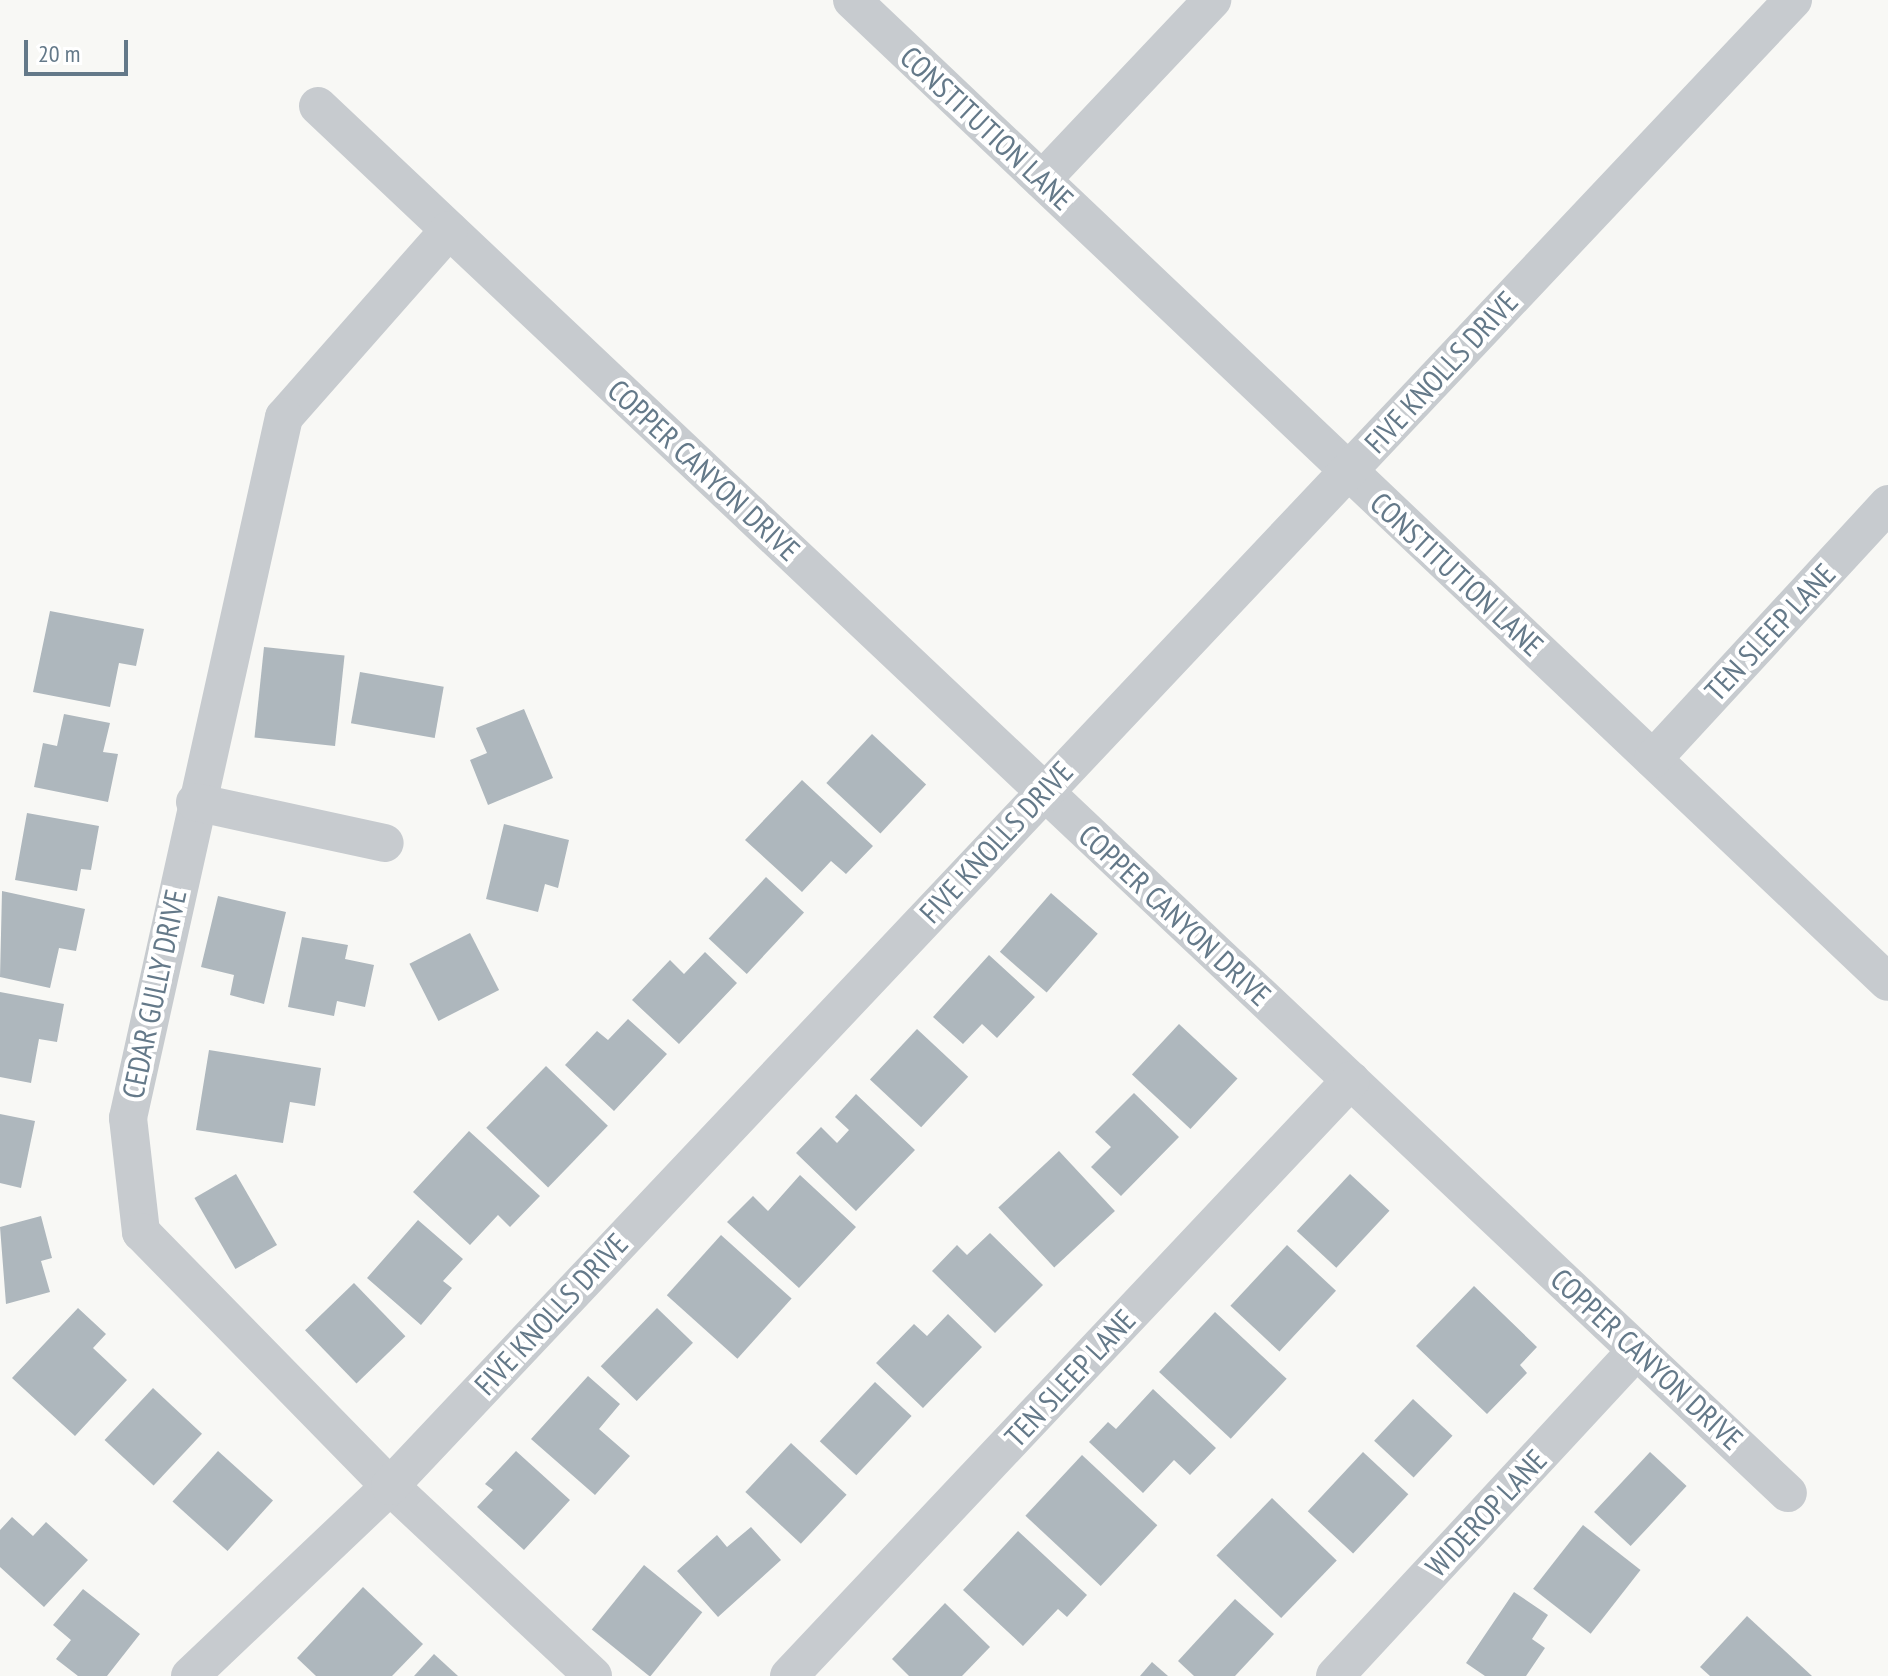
<!DOCTYPE html>
<style>
body{margin:0}
#map{position:relative;width:1888px;height:1676px;overflow:hidden;background:#f8f8f5;font-family:"PT Sans Narrow",sans-serif}
div>[style]{position:absolute}
[style*='--x']{left:calc(var(--x)*1px);top:calc(var(--y)*1px);width:calc(var(--w)*1px);rotate:calc(var(--a)*1deg)}
.building>*{inset:0;background:#aeb7bd;transform-origin:0 0}
.street>*{height:38px;margin:-19px;padding:0 19px;transform-origin:19px;border-radius:19px;background:#c7cbcf}
span{translate:-50% -50%;white-space:nowrap;text-align:center;line-height:1.15;-webkit-text-stroke:8px #fff;paint-order:stroke}
.street-label{font-size:30px;color:#647989}
.scale{position:absolute;left:24px;top:40px;width:104px;height:36px;box-sizing:border-box;border:4px solid #647989;border-top:0;padding-left:10px;font-size:24px;line-height:28px;white-space:nowrap;color:#647989;-webkit-text-stroke:6px #fff;paint-order:stroke}
</style>
<div id="map">
<div class="building">
<div style="clip-path:polygon(50px 611px,144px 629px,136px 666px,119px 663px,110px 707px,33px 692px)"></div>
<div style="left:264px;top:647px;width:81px;height:91px;rotate:6deg"></div>
<div style="left:360px;top:672px;width:85px;height:52px;rotate:10deg"></div>
<div style="clip-path:polygon(524px 709px,553px 778px,488px 805px,470px 760px,487px 753px,476px 728px)"></div>
<div style="clip-path:polygon(64px 714px,110px 723px,103px 752px,118px 754px,108px 802px,34px 787px,43px 743px,57px 746px)"></div>
<div style="left:872px;top:734px;width:74px;height:67px;rotate:43deg"></div>
<div style="clip-path:polygon(802px 780px,873px 846px,846px 874px,831px 861px,802px 892px,745px 840px)"></div>
<div style="clip-path:polygon(27px 813px,99px 826px,91px 870px,81px 869px,77px 891px,15px 880px)"></div>
<div style="clip-path:polygon(504px 824px,569px 840px,558px 888px,545px 884px,538px 912px,486px 899px)"></div>
<div style="left:766px;top:877px;width:52px;height:84px;rotate:43deg"></div>
<div style="clip-path:polygon(2px 891px,85px 909px,76px 951px,59px 948px,50px 988px,0 977px)"></div>
<div style="left:1051px;top:893px;width:62px;height:78px;rotate:41deg"></div>
<div style="clip-path:polygon(218px 896px,286px 912px,264px 1004px,230px 995px,234px 975px,201px 967px)"></div>
<div style="left:470px;top:933px;width:64px;height:68px;rotate:63deg"></div>
<div style="clip-path:polygon(302px 937px,348px 945px,345px 959px,374px 965px,365px 1007px,337px 1001px,334px 1016px,288px 1007px)"></div>
<div style="clip-path:polygon(705px 952px,737px 983px,679px 1044px,632px 1000px,670px 960px,684px 974px)"></div>
<div style="clip-path:polygon(989px 955px,1035px 997px,997px 1038px,982px 1024px,963px 1044px,933px 1017px)"></div>
<div style="clip-path:polygon(0 992px,64px 1004px,57px 1042px,39px 1039px,31px 1083px,0 1077px)"></div>
<div style="clip-path:polygon(628px 1019px,667px 1054px,614px 1111px,565px 1065px,597px 1031px,608px 1040px)"></div>
<div style="left:1179px;top:1024px;width:80px;height:69px;rotate:43deg"></div>
<div style="left:917px;top:1029px;width:70px;height:69px;rotate:43deg"></div>
<div style="clip-path:polygon(209px 1050px,321px 1068px,315px 1106px,290px 1102px,283px 1143px,196px 1130px)"></div>
<div style="left:546px;top:1066px;width:86px;height:86px;rotate:44deg"></div>
<div style="clip-path:polygon(1134px 1093px,1179px 1137px,1121px 1196px,1091px 1167px,1111px 1147px,1095px 1132px)"></div>
<div style="clip-path:polygon(856px 1094px,915px 1150px,856px 1211px,796px 1153px,821px 1127px,837px 1143px,849px 1130px,835px 1117px)"></div>
<div style="clip-path:polygon(0 1114px,35px 1121px,21px 1188px,0 1183px)"></div>
<div style="clip-path:polygon(469px 1131px,540px 1196px,510px 1227px,498px 1215px,470px 1245px,413px 1192px)"></div>
<div style="left:1059px;top:1151px;width:82px;height:83px;rotate:47deg"></div>
<div style="left:236px;top:1174px;width:82px;height:48px;rotate:60deg"></div>
<div style="left:1350px;top:1174px;width:54px;height:78px;rotate:43deg"></div>
<div style="clip-path:polygon(800px 1175px,856px 1227px,799px 1288px,727px 1222px,753px 1196px,768px 1211px)"></div>
<div style="clip-path:polygon(41px 1216px,52px 1258px,41px 1261px,50px 1292px,6px 1304px,0 1227px)"></div>
<div style="clip-path:polygon(418px 1220px,463px 1259px,443px 1281px,452px 1288px,421px 1325px,367px 1278px)"></div>
<div style="clip-path:polygon(990px 1233px,1043px 1285px,995px 1333px,932px 1271px,957px 1245px,967px 1255px)"></div>
<div style="left:721px;top:1235px;width:95px;height:81px;rotate:42deg"></div>
<div style="left:1287px;top:1245px;width:67px;height:83px;rotate:43deg"></div>
<div style="left:354px;top:1283px;width:74px;height:68px;rotate:46deg"></div>
<div style="clip-path:polygon(1474px 1286px,1537px 1347px,1520px 1365px,1527px 1373px,1487px 1414px,1416px 1346px)"></div>
<div style="clip-path:polygon(78px 1308px,106px 1334px,93px 1348px,127px 1380px,75px 1436px,12px 1378px)"></div>
<div style="left:657px;top:1308px;width:50px;height:81px;rotate:44deg"></div>
<div style="left:1215px;top:1312px;width:98px;height:82px;rotate:43deg"></div>
<div style="clip-path:polygon(948px 1314px,982px 1347px,923px 1408px,876px 1363px,914px 1324px,927px 1336px)"></div>
<div style="clip-path:polygon(588px 1376px,620px 1404px,599px 1429px,630px 1456px,595px 1495px,531px 1439px)"></div>
<div style="left:875px;top:1382px;width:50px;height:81px;rotate:43deg"></div>
<div style="left:153px;top:1388px;width:67px;height:71px;rotate:43deg"></div>
<div style="clip-path:polygon(1153px 1389px,1216px 1448px,1190px 1475px,1174px 1460px,1143px 1493px,1089px 1442px,1108px 1422px,1116px 1429px)"></div>
<div style="left:1413px;top:1399px;width:54px;height:57px;rotate:43deg"></div>
<div style="left:791px;top:1443px;width:76px;height:67px;rotate:43deg"></div>
<div style="left:218px;top:1451px;width:74px;height:68px;rotate:42deg"></div>
<div style="clip-path:polygon(516px 1451px,570px 1500px,524px 1550px,477px 1507px,493px 1490px,485px 1484px)"></div>
<div style="left:1363px;top:1452px;width:62px;height:81px;rotate:43deg"></div>
<div style="left:1650px;top:1452px;width:50px;height:82px;rotate:43deg"></div>
<div style="left:1082px;top:1455px;width:103px;height:83px;rotate:43deg"></div>
<div style="left:1272px;top:1498px;width:90px;height:80px;rotate:44deg"></div>
<div style="clip-path:polygon(12px 1517px,33px 1536px,46px 1522px,88px 1560px,44px 1607px,0 1567px,0 1530px)"></div>
<div style="left:1583px;top:1525px;width:73px;height:81px;rotate:38deg"></div>
<div style="clip-path:polygon(751px 1527px,781px 1560px,718px 1617px,677px 1571px,717px 1535px,727px 1547px)"></div>
<div style="clip-path:polygon(1018px 1531px,1087px 1595px,1067px 1617px,1058px 1609px,1023px 1646px,963px 1590px)"></div>
<div style="left:644px;top:1565px;width:75px;height:83px;rotate:39deg"></div>
<div style="clip-path:polygon(363px 1587px,423px 1644px,392px 1676px,316px 1676px,297px 1658px)"></div>
<div style="clip-path:polygon(83px 1589px,140px 1634px,107px 1676px,78px 1676px,56px 1659px,71px 1640px,53px 1625px)"></div>
<div style="clip-path:polygon(1514px 1592px,1548px 1615px,1532px 1639px,1545px 1648px,1526px 1676px,1485px 1676px,1466px 1663px)"></div>
<div style="clip-path:polygon(1235px 1599px,1274px 1634px,1235px 1676px,1194px 1676px,1178px 1661px)"></div>
<div style="clip-path:polygon(945px 1603px,990px 1647px,962px 1676px,909px 1676px,892px 1659px)"></div>
<div style="clip-path:polygon(1747px 1616px,1812px 1676px,1710px 1676px,1700px 1667px)"></div>
<div style="clip-path:polygon(434px 1654px,458px 1676px,414px 1676px)"></div>
<div style="clip-path:polygon(1152px 1662px,1168px 1676px,1140px 1676px)"></div>
</div>
<div class="street">
<div style="--x:852;--y:0;--w:1427;--a:43.47"></div>
<div style="--x:318;--y:106;--w:2021;--a:43.34"></div>
<div style="--x:1042;--y:180;--w:248;--a:-46.6"></div>
<div style="--x:449;--y:230;--w:249;--a:131.4"></div>
<div style="--x:284;--y:417;--w:718;--a:102.55"></div>
<div style="--x:128;--y:1118;--w:115;--a:83.5"></div>
<div style="--x:141;--y:1232;--w:356;--a:45.6"></div>
<div style="--x:390;--y:1486;--w:278;--a:43.1"></div>
<div style="--x:1653;--y:759;--w:347;--a:-47.3"></div>
<div style="--x:195;--y:802;--w:194;--a:12.2"></div>
<div style="--x:190;--y:1676;--w:276;--a:-43.5"></div>
<div style="--x:390;--y:1486;--w:2044;--a:-46.65"></div>
<div style="--x:789;--y:1676;--w:819;--a:-46.68"></div>
<div style="--x:1335;--y:1676;--w:444;--a:-47.2"></div>
</div>
<div class="street-label">
<span style="left:987px;top:128px;rotate:43deg">CONSTITUTION LANE</span>
<span style="left:1441px;top:372px;rotate:-47deg">FIVE KNOLLS DRIVE</span>
<span style="left:704px;top:470px;rotate:43deg">COPPER CANYON DRIVE</span>
<span style="left:1457px;top:574px;rotate:43deg">CONSTITUTION LANE</span>
<span style="left:1770px;top:632px;rotate:-47deg">TEN SLEEP LANE</span>
<span style="left:996px;top:842px;rotate:-47deg">FIVE KNOLLS DRIVE</span>
<span style="left:1175px;top:915px;rotate:43deg">COPPER CANYON DRIVE</span>
<span style="left:154px;top:994px;rotate:-78deg">CEDAR GULLY DRIVE</span>
<span style="left:551px;top:1314px;rotate:-47deg">FIVE KNOLLS DRIVE</span>
<span style="left:1647px;top:1359px;rotate:43deg">COPPER CANYON DRIVE</span>
<span style="left:1070px;top:1378px;rotate:-47deg">TEN SLEEP LANE</span>
<span style="left:1486px;top:1513px;rotate:-47deg">WIDEROP LANE</span>
</div>
<div class="scale">20 m</div>
</div>
